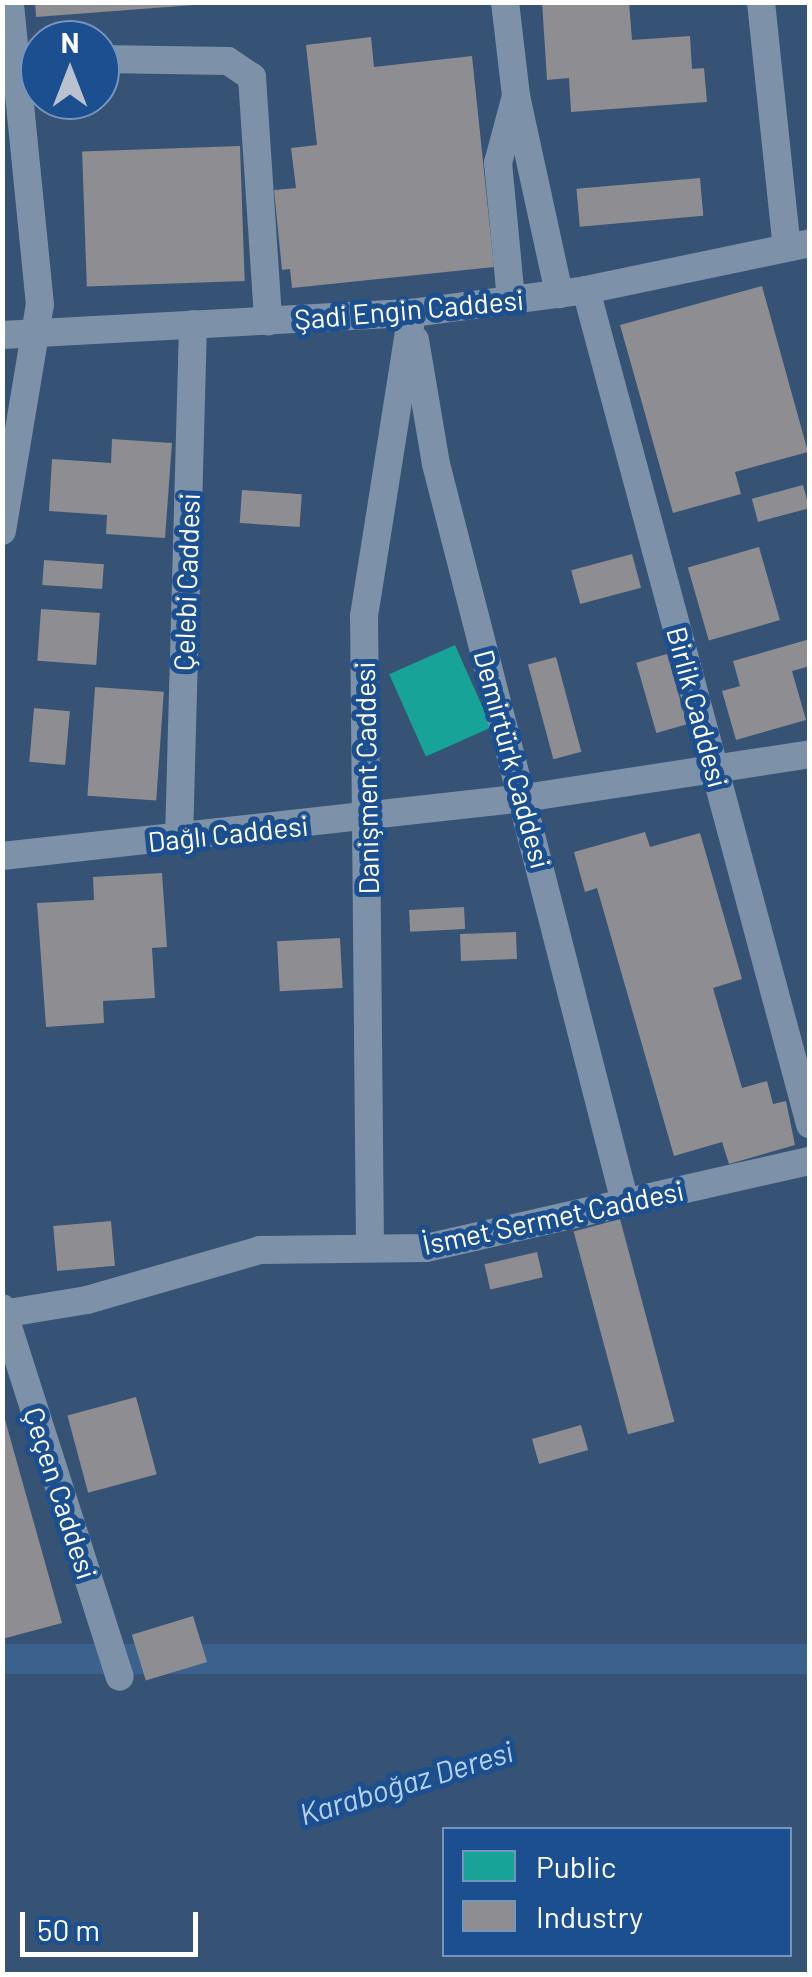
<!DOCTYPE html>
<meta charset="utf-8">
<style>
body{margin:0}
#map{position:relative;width:812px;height:1977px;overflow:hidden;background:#365274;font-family:Barlow,sans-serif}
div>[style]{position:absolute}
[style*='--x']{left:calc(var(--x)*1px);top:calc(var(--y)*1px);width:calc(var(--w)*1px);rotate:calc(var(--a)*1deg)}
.water>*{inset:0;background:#3b618d;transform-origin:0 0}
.public>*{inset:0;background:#17a398;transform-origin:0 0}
.industry>*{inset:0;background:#8d8d92;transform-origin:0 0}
.minor>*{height:28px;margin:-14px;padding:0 14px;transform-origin:14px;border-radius:14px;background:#7d92a8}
span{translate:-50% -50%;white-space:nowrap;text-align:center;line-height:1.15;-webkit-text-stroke:10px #1b4f8f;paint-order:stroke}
.street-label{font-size:28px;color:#fff}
.water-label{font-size:30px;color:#b5d3f5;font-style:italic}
.frame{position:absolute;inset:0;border:5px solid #fff;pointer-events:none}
.legend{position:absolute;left:442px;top:1827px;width:350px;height:130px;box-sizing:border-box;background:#1b4f8f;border:2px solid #7695bc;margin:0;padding:12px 18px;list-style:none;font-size:30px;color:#fff}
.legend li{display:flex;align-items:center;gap:20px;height:50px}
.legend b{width:50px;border:2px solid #7695bc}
.north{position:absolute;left:20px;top:20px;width:100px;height:100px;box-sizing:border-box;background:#1b4f8f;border:2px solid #7695bc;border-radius:50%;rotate:0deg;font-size:28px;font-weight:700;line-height:40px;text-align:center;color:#fff}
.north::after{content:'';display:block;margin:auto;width:35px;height:45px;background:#b9c2ce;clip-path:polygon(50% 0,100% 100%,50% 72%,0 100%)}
.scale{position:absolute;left:20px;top:1912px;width:178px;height:45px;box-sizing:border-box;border:5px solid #fff;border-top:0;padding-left:12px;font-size:30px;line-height:35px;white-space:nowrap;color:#fff;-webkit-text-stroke:8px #1b4f8f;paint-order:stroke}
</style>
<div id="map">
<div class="water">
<div style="left:809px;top:1644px;width:30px;height:843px;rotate:90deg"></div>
</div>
<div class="public">
<div style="left:455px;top:645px;width:90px;height:72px;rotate:66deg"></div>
</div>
<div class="industry">
<div style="clip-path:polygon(35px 2px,194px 2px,194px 5px,36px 17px)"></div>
<div style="clip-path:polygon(542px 2px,629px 2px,632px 40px,690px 36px,692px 69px,704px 68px,707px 102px,571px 112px,569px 78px,547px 80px)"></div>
<div style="clip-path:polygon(371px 37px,374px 67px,472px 56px,494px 267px,292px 288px,290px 269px,282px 270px,274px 190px,296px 188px,291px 148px,317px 145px,306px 45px)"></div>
<div style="left:240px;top:146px;width:135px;height:158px;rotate:88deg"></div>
<div style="left:700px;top:178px;width:38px;height:124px;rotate:85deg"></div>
<div style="clip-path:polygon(762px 286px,808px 452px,735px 472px,741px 494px,673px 513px,620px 325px)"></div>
<div style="clip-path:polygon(112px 439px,172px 443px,165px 538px,106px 534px,107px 515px,49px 511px,52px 459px,111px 463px)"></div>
<div style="left:803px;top:485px;width:24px;height:53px;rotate:75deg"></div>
<div style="left:242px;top:490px;width:60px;height:33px;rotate:4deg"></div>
<div style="left:759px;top:547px;width:76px;height:74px;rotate:74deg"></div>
<div style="left:632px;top:554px;width:35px;height:63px;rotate:75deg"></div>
<div style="left:44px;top:560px;width:60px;height:25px;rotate:4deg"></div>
<div style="left:41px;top:609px;width:59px;height:52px;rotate:4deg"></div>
<div style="clip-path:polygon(810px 639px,810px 666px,792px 671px,806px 720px,736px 740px,722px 691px,740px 686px,733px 661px)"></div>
<div style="left:667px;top:654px;width:73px;height:32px;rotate:74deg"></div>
<div style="left:556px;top:657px;width:98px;height:29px;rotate:75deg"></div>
<div style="left:95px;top:687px;width:69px;height:109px;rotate:4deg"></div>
<div style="left:34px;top:708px;width:36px;height:54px;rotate:5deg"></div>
<div style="clip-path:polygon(645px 832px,650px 847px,700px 833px,742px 979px,713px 988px,742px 1088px,767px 1081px,773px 1104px,786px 1101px,795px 1145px,729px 1164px,722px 1142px,674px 1156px,597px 888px,585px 892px,574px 852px)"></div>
<div style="clip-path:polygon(162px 873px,167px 947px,152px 948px,155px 998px,103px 1001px,104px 1023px,46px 1027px,37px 903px,94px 900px,93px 877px)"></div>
<div style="left:464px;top:907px;width:22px;height:55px;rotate:87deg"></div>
<div style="left:516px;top:932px;width:27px;height:56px;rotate:88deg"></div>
<div style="left:340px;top:938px;width:50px;height:63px;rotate:87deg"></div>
<div style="left:620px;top:1219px;width:210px;height:48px;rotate:75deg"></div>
<div style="left:111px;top:1221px;width:45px;height:58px;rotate:85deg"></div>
<div style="left:537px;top:1252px;width:26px;height:54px;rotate:77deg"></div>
<div style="left:136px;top:1397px;width:80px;height:71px;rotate:75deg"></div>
<div style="clip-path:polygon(2px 1409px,62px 1623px,2px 1639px)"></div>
<div style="left:581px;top:1425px;width:26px;height:51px;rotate:74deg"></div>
<div style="left:193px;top:1616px;width:48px;height:64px;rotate:73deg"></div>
</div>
<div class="minor">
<div style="--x:505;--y:2;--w:95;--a:83.3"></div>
<div style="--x:516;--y:96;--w:203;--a:77.7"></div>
<div style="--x:761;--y:2;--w:247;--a:84"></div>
<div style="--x:100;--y:59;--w:128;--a:0.9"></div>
<div style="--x:228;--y:61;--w:29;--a:34"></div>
<div style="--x:252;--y:77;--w:245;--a:86.2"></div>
<div style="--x:586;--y:290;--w:864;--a:74.97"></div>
<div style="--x:511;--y:300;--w:138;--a:-95.4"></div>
<div style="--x:498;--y:163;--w:69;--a:-75"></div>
<div style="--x:2;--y:335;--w:411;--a:-3.1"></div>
<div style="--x:412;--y:313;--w:176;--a:-7.5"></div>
<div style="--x:586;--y:290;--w:229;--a:-11.8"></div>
<div style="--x:415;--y:340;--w:126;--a:80.4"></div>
<div style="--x:436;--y:464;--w:762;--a:75.64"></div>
<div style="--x:2;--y:531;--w:229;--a:-80.5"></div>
<div style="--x:40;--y:305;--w:304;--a:-95.7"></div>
<div style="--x:179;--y:839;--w:515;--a:-88.44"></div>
<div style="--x:2;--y:856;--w:525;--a:-6.34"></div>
<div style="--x:524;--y:798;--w:289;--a:-8.7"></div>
<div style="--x:370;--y:1247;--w:631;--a:-90.54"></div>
<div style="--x:364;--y:616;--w:307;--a:-81"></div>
<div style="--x:2;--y:1308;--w:387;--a:72.3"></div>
<div style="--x:2;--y:1314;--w:86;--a:-9.4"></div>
<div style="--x:87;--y:1300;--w:180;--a:-16.1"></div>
<div style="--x:260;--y:1250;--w:166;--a:-0.7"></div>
<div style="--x:426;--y:1248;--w:394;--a:-12.8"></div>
</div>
<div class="street-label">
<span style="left:409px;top:309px;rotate:-5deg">Şadi Engin Caddesi</span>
<span style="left:186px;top:582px;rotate:-88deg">Çelebi Caddesi</span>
<span style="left:698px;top:707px;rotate:75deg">Birlik Caddesi</span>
<span style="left:513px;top:759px;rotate:75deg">Demirtürk Caddesi</span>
<span style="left:366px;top:778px;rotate:-91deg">Danişment Caddesi</span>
<span style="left:228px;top:833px;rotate:-6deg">Dağlı Caddesi</span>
<span style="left:553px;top:1217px;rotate:-12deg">İsmet Sermet Caddesi</span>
<span style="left:61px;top:1493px;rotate:72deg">Çeçen Caddesi</span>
</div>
<div class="water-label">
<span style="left:406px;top:1782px;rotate:-17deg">Karaboğaz Deresi</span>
</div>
<div class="frame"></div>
<ul class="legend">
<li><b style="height:28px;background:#17a398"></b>Public</li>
<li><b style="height:28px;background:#8d8d92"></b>Industry</li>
</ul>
<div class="north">N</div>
<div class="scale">50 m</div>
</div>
